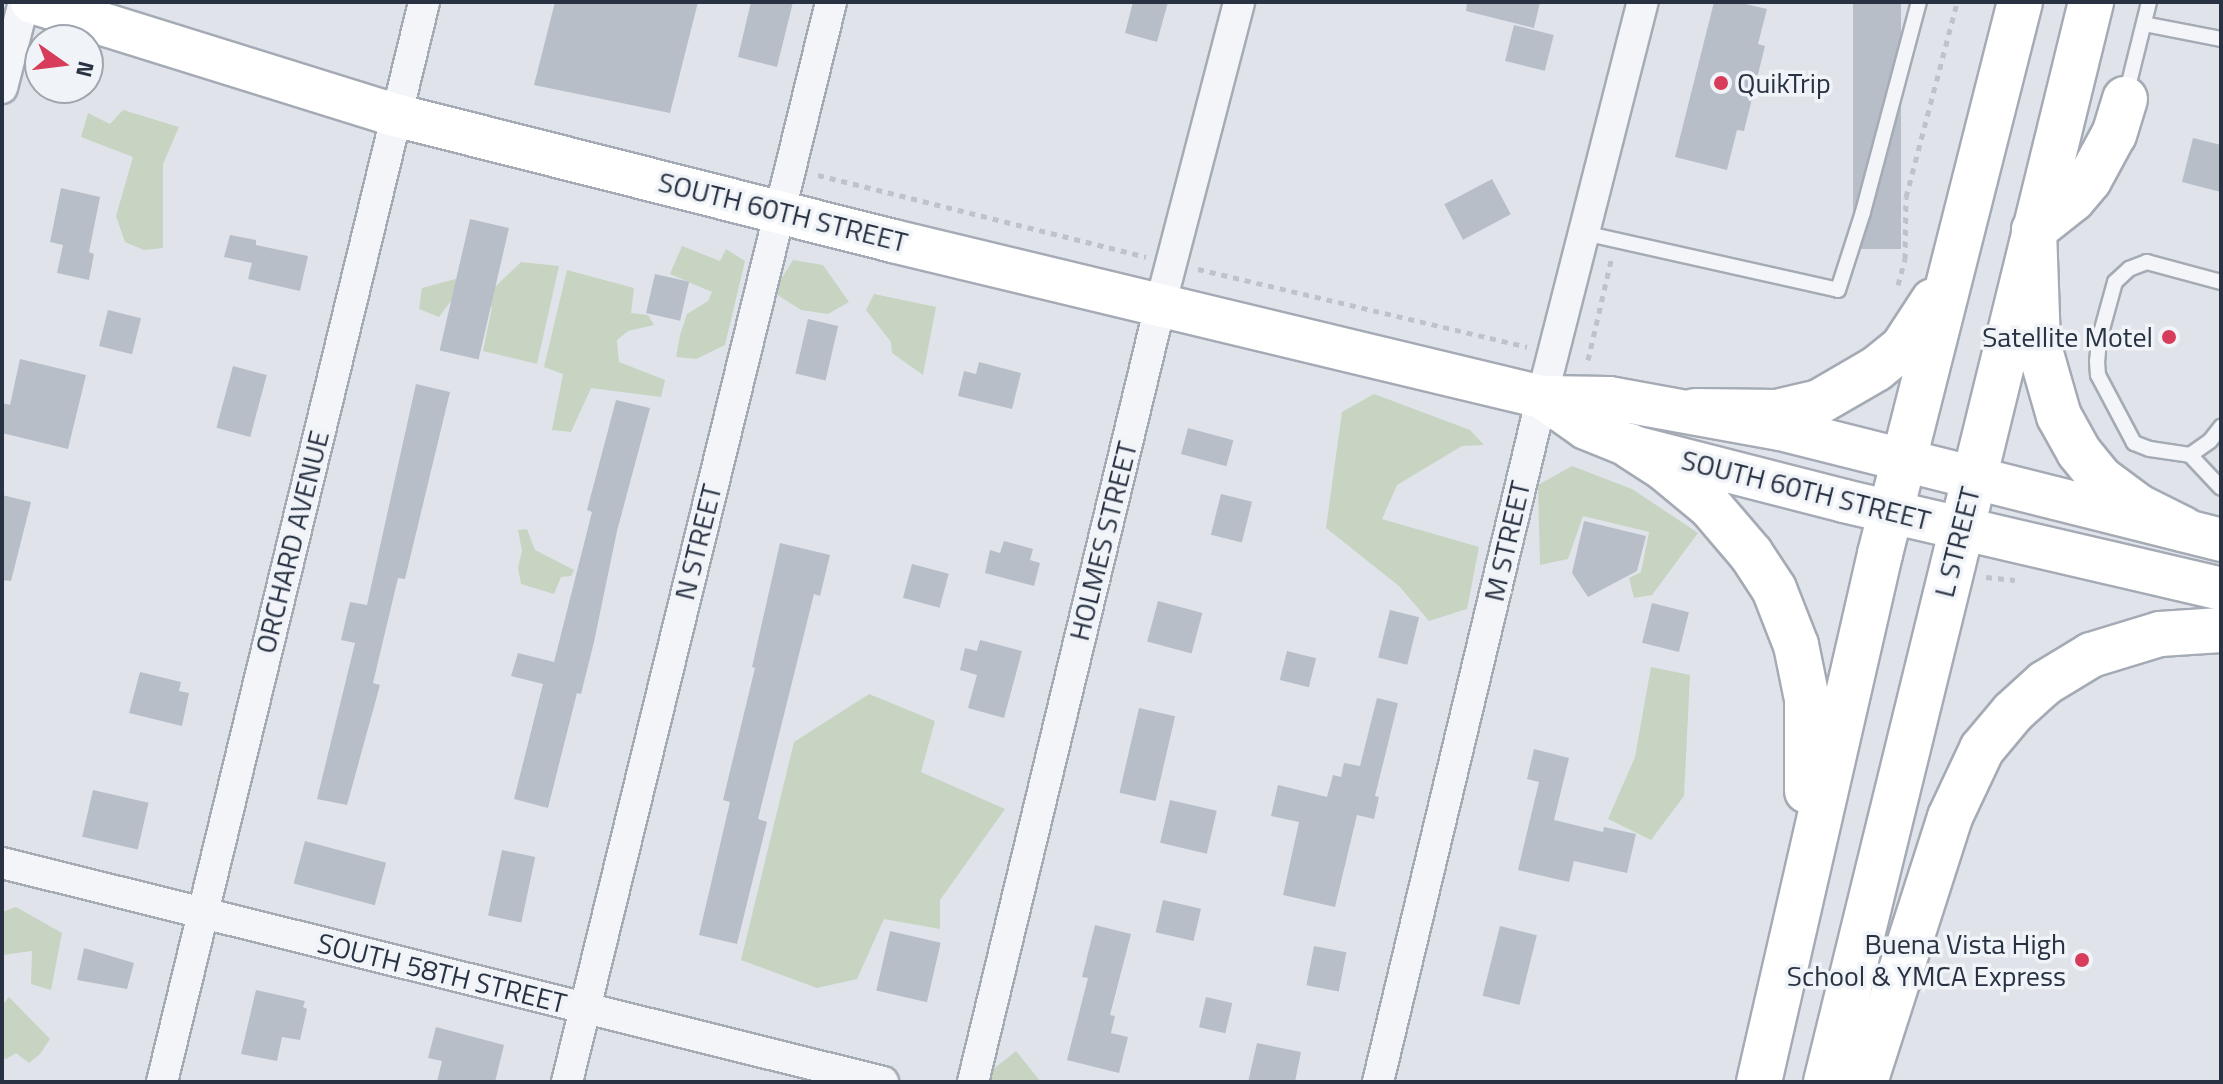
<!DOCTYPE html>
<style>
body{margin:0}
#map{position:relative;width:2223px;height:1084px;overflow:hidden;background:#e0e4ea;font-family:"Titillium Web",sans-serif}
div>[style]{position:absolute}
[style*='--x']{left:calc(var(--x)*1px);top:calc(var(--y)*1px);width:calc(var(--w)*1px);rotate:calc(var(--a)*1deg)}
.green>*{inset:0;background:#c6d4c1}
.building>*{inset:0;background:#b7bec8;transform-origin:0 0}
.path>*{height:5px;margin-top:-2.5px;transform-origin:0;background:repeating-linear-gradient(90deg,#bec2c9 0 6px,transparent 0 12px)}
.roads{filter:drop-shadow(2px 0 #a5abb5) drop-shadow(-2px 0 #a5abb5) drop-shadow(0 2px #a5abb5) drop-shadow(0 -2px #a5abb5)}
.service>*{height:14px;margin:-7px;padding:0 7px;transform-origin:7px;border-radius:7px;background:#f3f5f8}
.minor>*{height:30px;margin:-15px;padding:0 15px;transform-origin:15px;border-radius:15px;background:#f3f5f8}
.secondary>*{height:42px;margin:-21px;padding:0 21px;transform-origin:21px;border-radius:21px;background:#fff}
.primary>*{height:44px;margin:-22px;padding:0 22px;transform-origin:22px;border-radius:22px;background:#fff}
.dots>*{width:22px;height:22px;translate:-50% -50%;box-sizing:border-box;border:4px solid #f0f3f7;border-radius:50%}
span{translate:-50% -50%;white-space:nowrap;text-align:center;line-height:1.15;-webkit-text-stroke:7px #f0f3f7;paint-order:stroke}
.poi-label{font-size:28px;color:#283243}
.left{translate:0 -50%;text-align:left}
.right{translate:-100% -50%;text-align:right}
.street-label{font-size:28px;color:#283243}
.frame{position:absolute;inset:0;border:4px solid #283243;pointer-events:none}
.north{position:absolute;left:24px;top:24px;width:80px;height:80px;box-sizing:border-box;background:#f0f3f7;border:2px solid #a0a6af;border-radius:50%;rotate:104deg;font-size:22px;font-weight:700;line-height:32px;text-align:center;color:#283243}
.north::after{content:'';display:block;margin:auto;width:28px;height:36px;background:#d73d5a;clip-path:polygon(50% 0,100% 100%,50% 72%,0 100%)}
</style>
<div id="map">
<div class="green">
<div style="clip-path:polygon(123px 110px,179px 127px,163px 164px,163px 248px,144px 250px,125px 242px,116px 216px,133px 157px,81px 137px,88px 113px,110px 124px)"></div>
<div style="clip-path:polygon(682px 246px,720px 261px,726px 249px,745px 261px,725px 345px,696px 359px,676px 357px,680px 335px,687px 314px,708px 301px,712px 292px,670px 274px)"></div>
<div style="clip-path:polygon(793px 260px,823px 265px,849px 302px,828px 314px,801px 310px,773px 292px)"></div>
<div style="clip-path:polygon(521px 262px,559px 266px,537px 364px,483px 351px,492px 307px,453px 298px,439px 317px,419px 309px,422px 288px,459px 278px,496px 286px)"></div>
<div style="clip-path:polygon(567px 270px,634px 288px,631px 313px,648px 315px,654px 325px,628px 331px,617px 340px,619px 362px,665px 380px,661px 397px,591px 388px,571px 432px,552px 430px,563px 374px,544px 367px)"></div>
<div style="clip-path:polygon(874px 294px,936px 307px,923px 375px,892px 353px,891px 342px,866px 310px)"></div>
<div style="clip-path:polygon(1374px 394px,1470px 430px,1484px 445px,1462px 446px,1397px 485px,1382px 519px,1479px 547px,1467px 609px,1429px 621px,1399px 586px,1326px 528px,1342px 412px)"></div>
<div style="clip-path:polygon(1572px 466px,1632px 489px,1698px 533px,1652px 595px,1634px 598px,1629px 578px,1641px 572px,1649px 532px,1583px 516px,1568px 559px,1540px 565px,1538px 485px)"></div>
<div style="clip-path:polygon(527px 529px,535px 550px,574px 570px,571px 576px,561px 577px,554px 594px,521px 584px,518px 568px,522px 551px,518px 530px)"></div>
<div style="clip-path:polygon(1651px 667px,1690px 675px,1684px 796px,1651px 840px,1608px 819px,1635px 757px)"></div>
<div style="clip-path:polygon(869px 694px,935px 721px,921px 772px,1005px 809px,940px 900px,940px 929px,884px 919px,857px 979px,817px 988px,741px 960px,794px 742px)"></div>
<div style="clip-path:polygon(16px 907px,62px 933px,51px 990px,31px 984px,32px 951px,2px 955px,2px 912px)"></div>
<div style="clip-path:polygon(9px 997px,50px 1039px,40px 1054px,29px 1063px,16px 1053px,6px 1059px,2px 1057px,2px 1005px)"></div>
<div style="clip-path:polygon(1016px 1051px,1041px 1082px,983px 1082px,982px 1078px)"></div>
</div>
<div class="building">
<div style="clip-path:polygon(555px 2px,698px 2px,670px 113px,534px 85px)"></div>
<div style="clip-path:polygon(751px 2px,793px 2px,777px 67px,738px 57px)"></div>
<div style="clip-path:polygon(1133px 2px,1168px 2px,1157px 42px,1125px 33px)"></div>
<div style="clip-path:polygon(1467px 2px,1540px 2px,1534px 28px,1466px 11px)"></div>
<div style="clip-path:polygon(1714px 2px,1737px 2px,1767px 9px,1758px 44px,1765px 46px,1744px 131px,1737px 130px,1727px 170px,1675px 157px)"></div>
<div style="left:1853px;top:2px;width:48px;height:247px"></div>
<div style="left:1514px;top:25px;width:41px;height:37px;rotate:14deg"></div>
<div style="clip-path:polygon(2193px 138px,2221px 145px,2221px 192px,2182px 182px)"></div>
<div style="left:1492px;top:179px;width:40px;height:54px;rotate:62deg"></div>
<div style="clip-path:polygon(61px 188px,100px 197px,89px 252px,94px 254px,89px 280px,57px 273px,63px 245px,50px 242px)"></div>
<div style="left:470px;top:219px;width:40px;height:135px;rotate:13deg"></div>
<div style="clip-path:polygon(230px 235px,256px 240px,256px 245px,308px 256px,300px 291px,248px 279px,252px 263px,224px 257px)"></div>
<div style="left:655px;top:274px;width:35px;height:40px;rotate:13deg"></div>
<div style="left:108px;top:310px;width:34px;height:37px;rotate:14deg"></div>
<div style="left:808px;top:319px;width:31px;height:56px;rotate:13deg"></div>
<div style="clip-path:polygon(20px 359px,86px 375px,68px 449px,2px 433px,2px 403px,10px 405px)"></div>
<div style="clip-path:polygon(979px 362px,1021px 373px,1012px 409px,958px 396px,964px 371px,976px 374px)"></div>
<div style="left:233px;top:366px;width:35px;height:64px;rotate:15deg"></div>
<div style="clip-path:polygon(416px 384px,450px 392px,405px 579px,398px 578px,373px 683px,380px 685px,347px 805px,317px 799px,355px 643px,341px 640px,350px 602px,367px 605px)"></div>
<div style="clip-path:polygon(616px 400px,650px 408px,617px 531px,594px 642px,581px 694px,577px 693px,548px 808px,514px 799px,543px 684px,511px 676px,518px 653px,554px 662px,592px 512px,587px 510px)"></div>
<div style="left:1188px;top:428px;width:47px;height:27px;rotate:15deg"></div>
<div style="left:1221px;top:494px;width:32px;height:42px;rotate:14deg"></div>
<div style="clip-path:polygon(2px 495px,31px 502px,11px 581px,2px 580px)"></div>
<div style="clip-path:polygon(1584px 521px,1646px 536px,1637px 571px,1588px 597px,1572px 573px)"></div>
<div style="clip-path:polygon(1004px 541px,1033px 549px,1030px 560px,1040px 563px,1034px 586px,985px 573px,990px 550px,1000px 553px)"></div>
<div style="clip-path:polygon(780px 543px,830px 555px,820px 596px,814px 594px,758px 819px,767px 822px,737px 944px,699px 935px,730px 802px,723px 800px,755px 668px,752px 667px)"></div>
<div style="left:912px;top:564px;width:38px;height:35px;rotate:15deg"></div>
<div style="left:1158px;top:601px;width:46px;height:42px;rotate:15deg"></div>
<div style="left:1652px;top:603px;width:38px;height:41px;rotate:14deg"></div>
<div style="left:1390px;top:610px;width:30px;height:49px;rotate:14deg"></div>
<div style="clip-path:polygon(980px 640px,1022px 651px,1004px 718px,968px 708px,977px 675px,960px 670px,965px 648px,977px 651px)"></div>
<div style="left:1287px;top:651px;width:30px;height:30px;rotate:14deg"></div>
<div style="clip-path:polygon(140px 672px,181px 682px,179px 691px,189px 693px,182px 726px,129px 713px)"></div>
<div style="clip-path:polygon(1377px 698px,1398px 703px,1375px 796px,1379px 797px,1374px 819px,1357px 815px,1335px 907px,1283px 895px,1299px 822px,1271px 816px,1278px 785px,1327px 797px,1333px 775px,1341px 777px,1344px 763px,1360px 766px)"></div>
<div style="left:1139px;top:708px;width:37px;height:87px;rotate:13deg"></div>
<div style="clip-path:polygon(1534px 749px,1569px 758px,1554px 820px,1603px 832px,1604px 827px,1636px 834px,1627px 873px,1574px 861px,1569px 882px,1518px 870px,1539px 782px,1527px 779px)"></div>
<div style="left:93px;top:790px;width:57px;height:48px;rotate:13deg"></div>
<div style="left:1170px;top:800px;width:48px;height:44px;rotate:13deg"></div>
<div style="left:305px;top:841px;width:84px;height:44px;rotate:15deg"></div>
<div style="left:502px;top:850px;width:34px;height:67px;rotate:12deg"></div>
<div style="left:1163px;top:900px;width:39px;height:33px;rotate:13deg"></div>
<div style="clip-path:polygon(1095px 925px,1131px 934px,1110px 1015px,1115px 1016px,1111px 1033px,1128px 1037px,1119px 1073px,1067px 1060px,1088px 978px,1082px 977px)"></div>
<div style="left:1500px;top:926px;width:38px;height:72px;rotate:14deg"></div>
<div style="left:890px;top:931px;width:52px;height:61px;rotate:13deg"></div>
<div style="left:1314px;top:946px;width:33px;height:40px;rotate:11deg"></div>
<div style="clip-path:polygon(84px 948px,134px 963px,127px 989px,77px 980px)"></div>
<div style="clip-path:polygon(256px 990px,305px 1001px,303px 1007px,307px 1009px,300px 1040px,282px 1037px,277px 1061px,241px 1054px)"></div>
<div style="left:1206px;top:997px;width:27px;height:31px;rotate:13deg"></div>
<div style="clip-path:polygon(436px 1027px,504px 1045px,495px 1082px,437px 1082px,442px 1061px,428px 1058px)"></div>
<div style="clip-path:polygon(1257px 1043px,1301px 1052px,1295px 1082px,1248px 1082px)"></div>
</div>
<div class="path">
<div style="--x:818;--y:175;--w:338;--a:14"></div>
<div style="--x:1198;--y:269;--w:338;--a:13.3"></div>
<div style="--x:1898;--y:285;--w:27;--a:-75"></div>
<div style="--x:1905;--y:259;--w:62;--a:-89.1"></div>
<div style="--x:1906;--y:197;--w:202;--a:-75.3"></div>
<div style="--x:1588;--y:360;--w:103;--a:-77"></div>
<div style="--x:1986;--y:577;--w:29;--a:6"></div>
</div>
<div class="roads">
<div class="service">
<div style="--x:2144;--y:24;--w:78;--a:11"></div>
<div style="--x:2126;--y:95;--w:96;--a:-76.1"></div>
<div style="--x:1584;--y:233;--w:260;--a:12.6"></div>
<div style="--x:1838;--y:290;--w:82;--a:-72.2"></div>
<div style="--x:1863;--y:212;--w:217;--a:-75.1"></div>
<div style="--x:2221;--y:282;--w:77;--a:-164.9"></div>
<div style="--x:2147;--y:262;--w:19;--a:159"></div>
<div style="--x:2129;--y:269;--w:19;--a:137"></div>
<div style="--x:2115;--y:282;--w:60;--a:105.4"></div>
<div style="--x:2099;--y:340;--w:21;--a:95"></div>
<div style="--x:2097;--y:361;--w:14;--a:86"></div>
<div style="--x:2098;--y:375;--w:77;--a:62.1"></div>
<div style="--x:2134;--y:443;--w:17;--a:21"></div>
<div style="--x:2150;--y:449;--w:40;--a:8.5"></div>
<div style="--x:2190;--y:455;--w:24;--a:-35"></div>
<div style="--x:2210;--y:441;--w:18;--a:-52"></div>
<div style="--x:2190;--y:455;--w:45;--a:46.8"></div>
</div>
<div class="minor">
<div style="--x:2;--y:88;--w:89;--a:-75.7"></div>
<div style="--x:2;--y:863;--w:908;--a:13.96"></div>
<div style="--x:162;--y:1082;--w:1111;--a:-76.36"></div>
<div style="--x:567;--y:1082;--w:1112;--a:-76.26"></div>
<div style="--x:973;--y:1082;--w:798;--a:-76.45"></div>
<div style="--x:1160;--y:306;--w:314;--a:-75.4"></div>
<div style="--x:1378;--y:1082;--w:704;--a:-76.54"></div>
<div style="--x:1542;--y:397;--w:408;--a:-75.7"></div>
</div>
<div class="secondary">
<div style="--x:32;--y:2;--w:380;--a:17.3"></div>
<div style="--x:395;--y:115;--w:514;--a:14.2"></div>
<div style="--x:893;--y:241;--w:667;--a:13.52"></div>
<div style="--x:1542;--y:397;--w:67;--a:0.9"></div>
<div style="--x:1609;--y:398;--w:174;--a:10.3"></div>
<div style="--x:1780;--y:429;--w:455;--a:14.1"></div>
<div style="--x:1542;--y:397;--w:54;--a:35.2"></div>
<div style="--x:1586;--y:428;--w:48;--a:22.2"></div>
<div style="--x:1630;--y:446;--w:221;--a:14.4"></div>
<div style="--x:1844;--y:501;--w:387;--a:13.1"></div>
</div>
<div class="primary">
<div style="--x:2125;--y:99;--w:37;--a:107"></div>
<div style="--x:2114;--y:134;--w:52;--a:118.5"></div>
<div style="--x:2089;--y:180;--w:25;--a:130"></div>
<div style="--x:2073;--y:199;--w:50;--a:141.5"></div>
<div style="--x:2034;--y:230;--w:113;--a:88"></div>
<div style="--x:2038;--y:343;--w:76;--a:74"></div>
<div style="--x:2059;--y:416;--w:41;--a:60.9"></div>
<div style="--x:2079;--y:452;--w:35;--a:51"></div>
<div style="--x:2101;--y:479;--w:47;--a:36.4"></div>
<div style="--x:2139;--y:507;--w:49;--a:26.6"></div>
<div style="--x:1695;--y:411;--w:82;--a:0.7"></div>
<div style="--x:1777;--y:412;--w:43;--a:-13.4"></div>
<div style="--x:1819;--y:402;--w:66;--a:-30.1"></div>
<div style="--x:1876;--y:369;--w:35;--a:-39"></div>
<div style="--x:1903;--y:347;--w:55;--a:-56.9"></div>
<div style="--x:1630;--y:446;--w:40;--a:32.9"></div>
<div style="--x:1664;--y:468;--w:60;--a:39.6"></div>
<div style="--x:1710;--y:506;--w:63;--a:49.5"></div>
<div style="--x:1751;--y:554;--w:42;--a:56.7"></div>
<div style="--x:1774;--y:589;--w:60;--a:68.6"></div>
<div style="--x:1796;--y:645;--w:55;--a:78.5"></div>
<div style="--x:1807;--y:699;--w:92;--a:90"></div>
<div style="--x:1759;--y:1082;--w:542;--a:-77.09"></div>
<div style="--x:1880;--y:554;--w:569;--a:-75.77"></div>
<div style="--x:1826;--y:1082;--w:1112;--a:-76.21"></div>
<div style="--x:1865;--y:1082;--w:278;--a:-72.2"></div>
<div style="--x:1950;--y:817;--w:75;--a:-64.8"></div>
<div style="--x:1982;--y:749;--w:48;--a:-50"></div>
<div style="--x:2013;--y:712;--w:43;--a:-42.2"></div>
<div style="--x:2045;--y:683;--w:54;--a:-31.3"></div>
<div style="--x:2091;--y:655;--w:72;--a:-16.9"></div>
<div style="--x:2160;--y:634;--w:61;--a:-3.8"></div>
</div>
</div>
<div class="dots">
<div style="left:1721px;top:83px;background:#d73d5a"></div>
<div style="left:2169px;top:337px;background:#d73d5a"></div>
<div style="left:2082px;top:960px;background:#d73d5a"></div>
</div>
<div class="poi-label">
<span class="left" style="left:1737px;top:83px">QuikTrip</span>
<span class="right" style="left:2153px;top:337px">Satellite Motel</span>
<span class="right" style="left:2066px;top:960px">Buena Vista High<br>School &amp; YMCA Express</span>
</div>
<div class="street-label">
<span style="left:783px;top:212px;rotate:14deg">SOUTH 60TH STREET</span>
<span style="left:1806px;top:490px;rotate:14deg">SOUTH 60TH STREET</span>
<span style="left:1103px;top:541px;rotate:-76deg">HOLMES STREET</span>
<span style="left:1507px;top:541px;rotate:-77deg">M STREET</span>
<span style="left:292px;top:542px;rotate:-76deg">ORCHARD AVENUE</span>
<span style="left:698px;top:542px;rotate:-76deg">N STREET</span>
<span style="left:1957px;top:542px;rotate:-76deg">L STREET</span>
<span style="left:442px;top:973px;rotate:14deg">SOUTH 58TH STREET</span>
</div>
<div class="frame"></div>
<div class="north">N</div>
</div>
